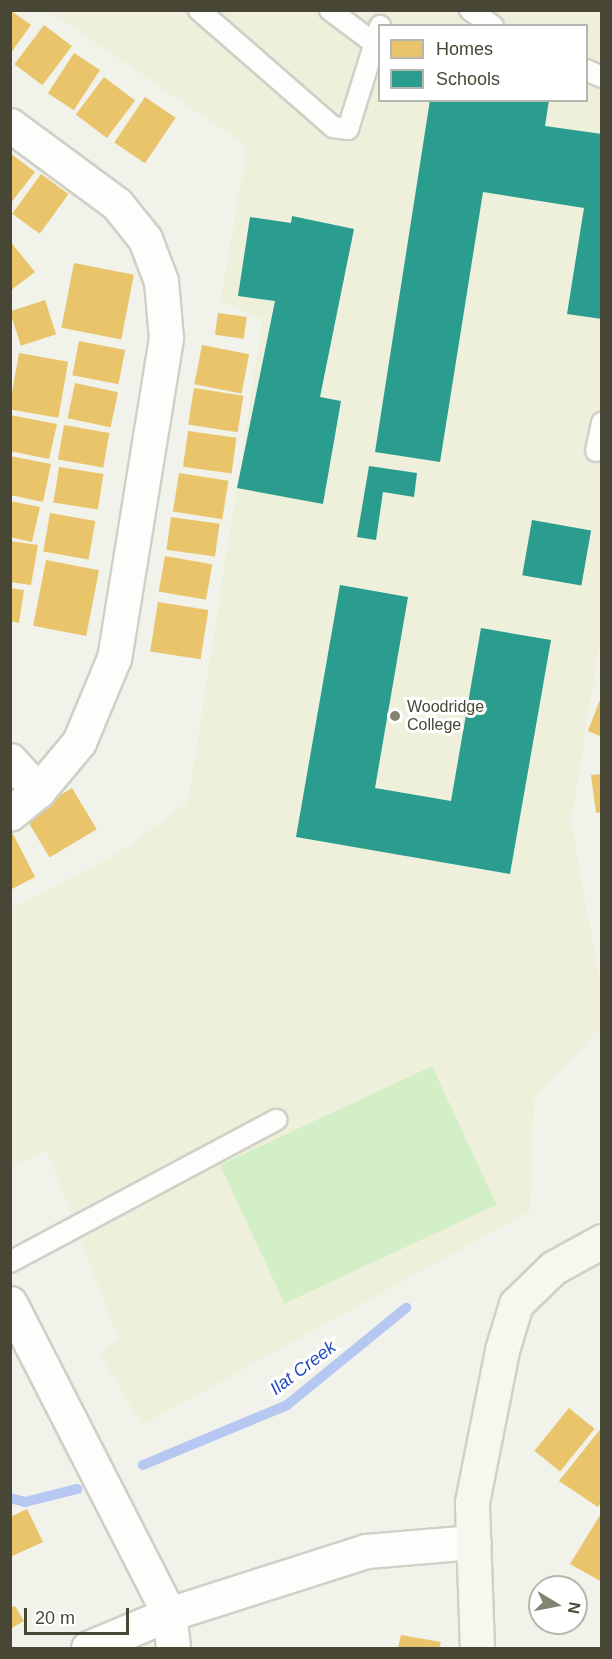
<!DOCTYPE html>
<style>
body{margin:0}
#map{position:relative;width:612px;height:1659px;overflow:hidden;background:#f1f2ea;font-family:Helvetica,sans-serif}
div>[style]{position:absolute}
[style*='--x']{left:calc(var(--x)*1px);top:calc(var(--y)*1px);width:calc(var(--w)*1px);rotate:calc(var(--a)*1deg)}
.education>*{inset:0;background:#eff0db}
.green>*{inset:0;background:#d3efc7;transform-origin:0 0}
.homes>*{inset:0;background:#e9c46a;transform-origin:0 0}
.schools>*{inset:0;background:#2a9d8f;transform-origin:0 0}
.stream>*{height:10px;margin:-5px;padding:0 5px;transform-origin:5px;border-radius:5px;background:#b6c7f2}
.roads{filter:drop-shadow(2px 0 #cfd0c7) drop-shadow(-2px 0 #cfd0c7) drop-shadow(0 2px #cfd0c7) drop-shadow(0 -2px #cfd0c7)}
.lane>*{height:20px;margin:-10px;padding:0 10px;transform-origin:10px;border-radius:10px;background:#fdfdfc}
.street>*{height:33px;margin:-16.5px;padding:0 16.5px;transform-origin:16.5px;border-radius:16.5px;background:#fdfdfc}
.secondary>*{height:33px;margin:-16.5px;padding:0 16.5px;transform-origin:16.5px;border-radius:16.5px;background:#f6f7ee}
.dots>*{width:16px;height:16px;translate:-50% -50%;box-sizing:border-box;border:3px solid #fff;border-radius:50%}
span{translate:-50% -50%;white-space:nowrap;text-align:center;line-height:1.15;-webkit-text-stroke:6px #fff;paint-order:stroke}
.poi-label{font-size:16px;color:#484735}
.left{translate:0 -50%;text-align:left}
.water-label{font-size:18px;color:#244bbd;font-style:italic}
.frame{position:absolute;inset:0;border:12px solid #484735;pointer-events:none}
.legend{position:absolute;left:378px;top:24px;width:210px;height:78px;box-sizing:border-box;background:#fff;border:2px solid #b6b5ae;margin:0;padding:8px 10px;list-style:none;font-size:18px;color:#484735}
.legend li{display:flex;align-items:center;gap:12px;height:30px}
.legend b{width:30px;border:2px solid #b6b5ae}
.north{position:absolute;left:528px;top:1575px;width:60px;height:60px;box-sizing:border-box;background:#fff;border:2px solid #b6b5ae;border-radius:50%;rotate:100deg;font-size:16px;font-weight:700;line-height:24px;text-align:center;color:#484735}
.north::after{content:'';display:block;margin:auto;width:21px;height:27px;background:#838374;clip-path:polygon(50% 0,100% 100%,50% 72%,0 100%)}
.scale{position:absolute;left:24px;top:1608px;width:105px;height:27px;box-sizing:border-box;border:3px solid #484735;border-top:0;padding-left:8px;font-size:18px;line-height:21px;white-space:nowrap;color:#484735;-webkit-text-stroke:4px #fff;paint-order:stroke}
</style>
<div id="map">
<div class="education">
<div style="clip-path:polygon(evenodd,49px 11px,601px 11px,602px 630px,571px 821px,601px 989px,601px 1027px,534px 1099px,530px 1211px,142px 1425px,99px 1353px,118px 1339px,47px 1151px,11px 1166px,11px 909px,117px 854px,188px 802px,263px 319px,221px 301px,247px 146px,49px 11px,380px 26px,586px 26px,586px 100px,380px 100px,380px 26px)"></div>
</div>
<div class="green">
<div style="left:432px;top:1066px;width:153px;height:234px;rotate:65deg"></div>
</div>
<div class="homes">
<div style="clip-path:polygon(10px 10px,31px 25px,10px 54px)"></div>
<div style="left:44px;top:25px;width:35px;height:49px;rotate:37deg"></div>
<div style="left:74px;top:53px;width:31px;height:48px;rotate:33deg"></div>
<div style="left:104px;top:77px;width:39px;height:47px;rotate:37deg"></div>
<div style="left:145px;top:97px;width:37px;height:55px;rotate:34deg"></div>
<div style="clip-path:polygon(10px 153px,35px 172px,10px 204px)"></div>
<div style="left:41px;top:174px;width:34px;height:49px;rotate:36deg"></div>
<div style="clip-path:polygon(10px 241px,35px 272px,10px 291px)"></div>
<div style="left:74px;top:263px;width:61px;height:66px;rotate:11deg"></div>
<div style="left:45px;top:300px;width:36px;height:37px;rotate:72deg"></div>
<div style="left:218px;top:313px;width:29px;height:22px;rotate:8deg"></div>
<div style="left:79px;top:341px;width:47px;height:35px;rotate:11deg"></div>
<div style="left:202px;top:345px;width:48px;height:40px;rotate:11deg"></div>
<div style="left:19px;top:353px;width:50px;height:57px;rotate:10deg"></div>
<div style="left:75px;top:383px;width:44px;height:36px;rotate:12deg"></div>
<div style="left:194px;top:388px;width:50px;height:37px;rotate:9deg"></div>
<div style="clip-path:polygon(10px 415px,57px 424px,49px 459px,10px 451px)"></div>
<div style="left:64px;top:425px;width:46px;height:35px;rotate:10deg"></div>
<div style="left:188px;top:431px;width:49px;height:36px;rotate:8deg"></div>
<div style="clip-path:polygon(10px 456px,51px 464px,43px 502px,10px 495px)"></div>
<div style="left:59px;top:467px;width:45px;height:36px;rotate:9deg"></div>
<div style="left:179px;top:473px;width:50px;height:39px;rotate:9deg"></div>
<div style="clip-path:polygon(10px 501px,40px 507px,32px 542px,10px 537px)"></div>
<div style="left:50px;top:513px;width:46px;height:39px;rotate:10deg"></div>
<div style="left:171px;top:517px;width:49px;height:33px;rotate:8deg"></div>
<div style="clip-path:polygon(10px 541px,38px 545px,31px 585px,10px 582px)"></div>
<div style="left:165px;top:556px;width:48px;height:36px;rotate:10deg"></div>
<div style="left:46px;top:560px;width:54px;height:67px;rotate:11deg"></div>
<div style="clip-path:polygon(10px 588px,24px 590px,19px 623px,10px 621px)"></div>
<div style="left:158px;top:602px;width:51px;height:50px;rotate:9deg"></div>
<div style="clip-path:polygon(601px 697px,602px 697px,602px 737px,588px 731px)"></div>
<div style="clip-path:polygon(602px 774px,602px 812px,596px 813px,591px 775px)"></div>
<div style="left:72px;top:788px;width:48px;height:55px;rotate:59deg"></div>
<div style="clip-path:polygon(13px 834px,35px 877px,10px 890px,10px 835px)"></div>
<div style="left:569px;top:1408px;width:33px;height:55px;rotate:39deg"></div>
<div style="clip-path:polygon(602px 1427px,602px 1501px,598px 1507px,559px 1481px)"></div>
<div style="clip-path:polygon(27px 1509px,43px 1542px,10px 1557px,10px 1517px)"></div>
<div style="clip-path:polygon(602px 1512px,602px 1582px,570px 1564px)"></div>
<div style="clip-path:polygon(15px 1606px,24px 1621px,10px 1629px,10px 1608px)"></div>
<div style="clip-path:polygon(401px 1635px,441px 1642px,439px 1648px,398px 1648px)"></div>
</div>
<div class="schools">
<div style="clip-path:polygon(430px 100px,549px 100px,545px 126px,602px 134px,602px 319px,567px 314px,584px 208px,483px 192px,440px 462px,375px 452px)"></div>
<div style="clip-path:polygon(292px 216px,354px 229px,320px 397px,341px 401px,323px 504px,237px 488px,275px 301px,238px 296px,250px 217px,291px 223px)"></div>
<div style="clip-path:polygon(369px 466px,417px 473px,414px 497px,383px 492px,376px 540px,357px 537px)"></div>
<div style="left:532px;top:520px;width:60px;height:56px;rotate:10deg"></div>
<div style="clip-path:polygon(340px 585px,408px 597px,375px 788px,451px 801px,481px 628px,551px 640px,510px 874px,296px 837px)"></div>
</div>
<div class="stream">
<div style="--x:143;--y:1465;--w:156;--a:-22.6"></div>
<div style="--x:287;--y:1405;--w:154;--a:-39.2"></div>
<div style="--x:10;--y:1498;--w:16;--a:15"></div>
<div style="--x:25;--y:1502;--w:54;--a:-14"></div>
</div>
<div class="roads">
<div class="lane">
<div style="--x:199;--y:10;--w:178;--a:41.1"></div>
<div style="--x:333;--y:127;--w:15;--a:8"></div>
<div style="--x:348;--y:129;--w:108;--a:-72.7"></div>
<div style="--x:330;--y:10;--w:55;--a:36.9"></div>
<div style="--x:470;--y:10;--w:28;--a:35"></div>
<div style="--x:586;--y:70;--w:17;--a:24"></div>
<div style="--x:596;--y:451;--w:29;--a:-78"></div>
<div style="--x:10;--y:1262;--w:302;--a:-28.1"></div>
</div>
<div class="street">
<div style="--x:10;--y:125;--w:133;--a:36.4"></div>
<div style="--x:117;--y:204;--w:45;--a:51.3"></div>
<div style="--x:145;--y:239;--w:45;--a:69.1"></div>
<div style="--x:161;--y:281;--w:57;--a:85"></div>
<div style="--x:166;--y:338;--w:324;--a:99.2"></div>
<div style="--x:114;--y:658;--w:91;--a:112.6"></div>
<div style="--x:79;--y:742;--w:64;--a:129.9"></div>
<div style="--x:38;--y:791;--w:36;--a:141"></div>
<div style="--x:10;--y:760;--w:42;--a:47.9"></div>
<div style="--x:10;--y:1303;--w:349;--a:62.9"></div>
<div style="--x:169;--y:1614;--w:34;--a:83"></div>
<div style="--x:88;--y:1648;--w:88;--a:-22.8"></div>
<div style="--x:169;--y:1614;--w:207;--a:-17.7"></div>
<div style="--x:366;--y:1551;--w:108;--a:-4.8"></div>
</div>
<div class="secondary">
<div style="--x:477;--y:1648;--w:146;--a:-92"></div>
<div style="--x:472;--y:1502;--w:155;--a:-78.8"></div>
<div style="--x:502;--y:1350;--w:48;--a:-73.1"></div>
<div style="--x:516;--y:1304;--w:52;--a:-44.2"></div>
<div style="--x:553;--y:1268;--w:56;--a:-28.9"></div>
</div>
</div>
<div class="dots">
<div style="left:395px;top:716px;background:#838374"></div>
</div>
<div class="poi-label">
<span class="left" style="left:407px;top:716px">Woodridge<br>College</span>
</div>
<div class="water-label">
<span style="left:303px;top:1368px;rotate:-37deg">Ilat Creek</span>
</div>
<div class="frame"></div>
<ul class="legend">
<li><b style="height:16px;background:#e9c46a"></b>Homes</li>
<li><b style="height:16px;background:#2a9d8f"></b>Schools</li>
</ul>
<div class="north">N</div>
<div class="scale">20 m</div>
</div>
